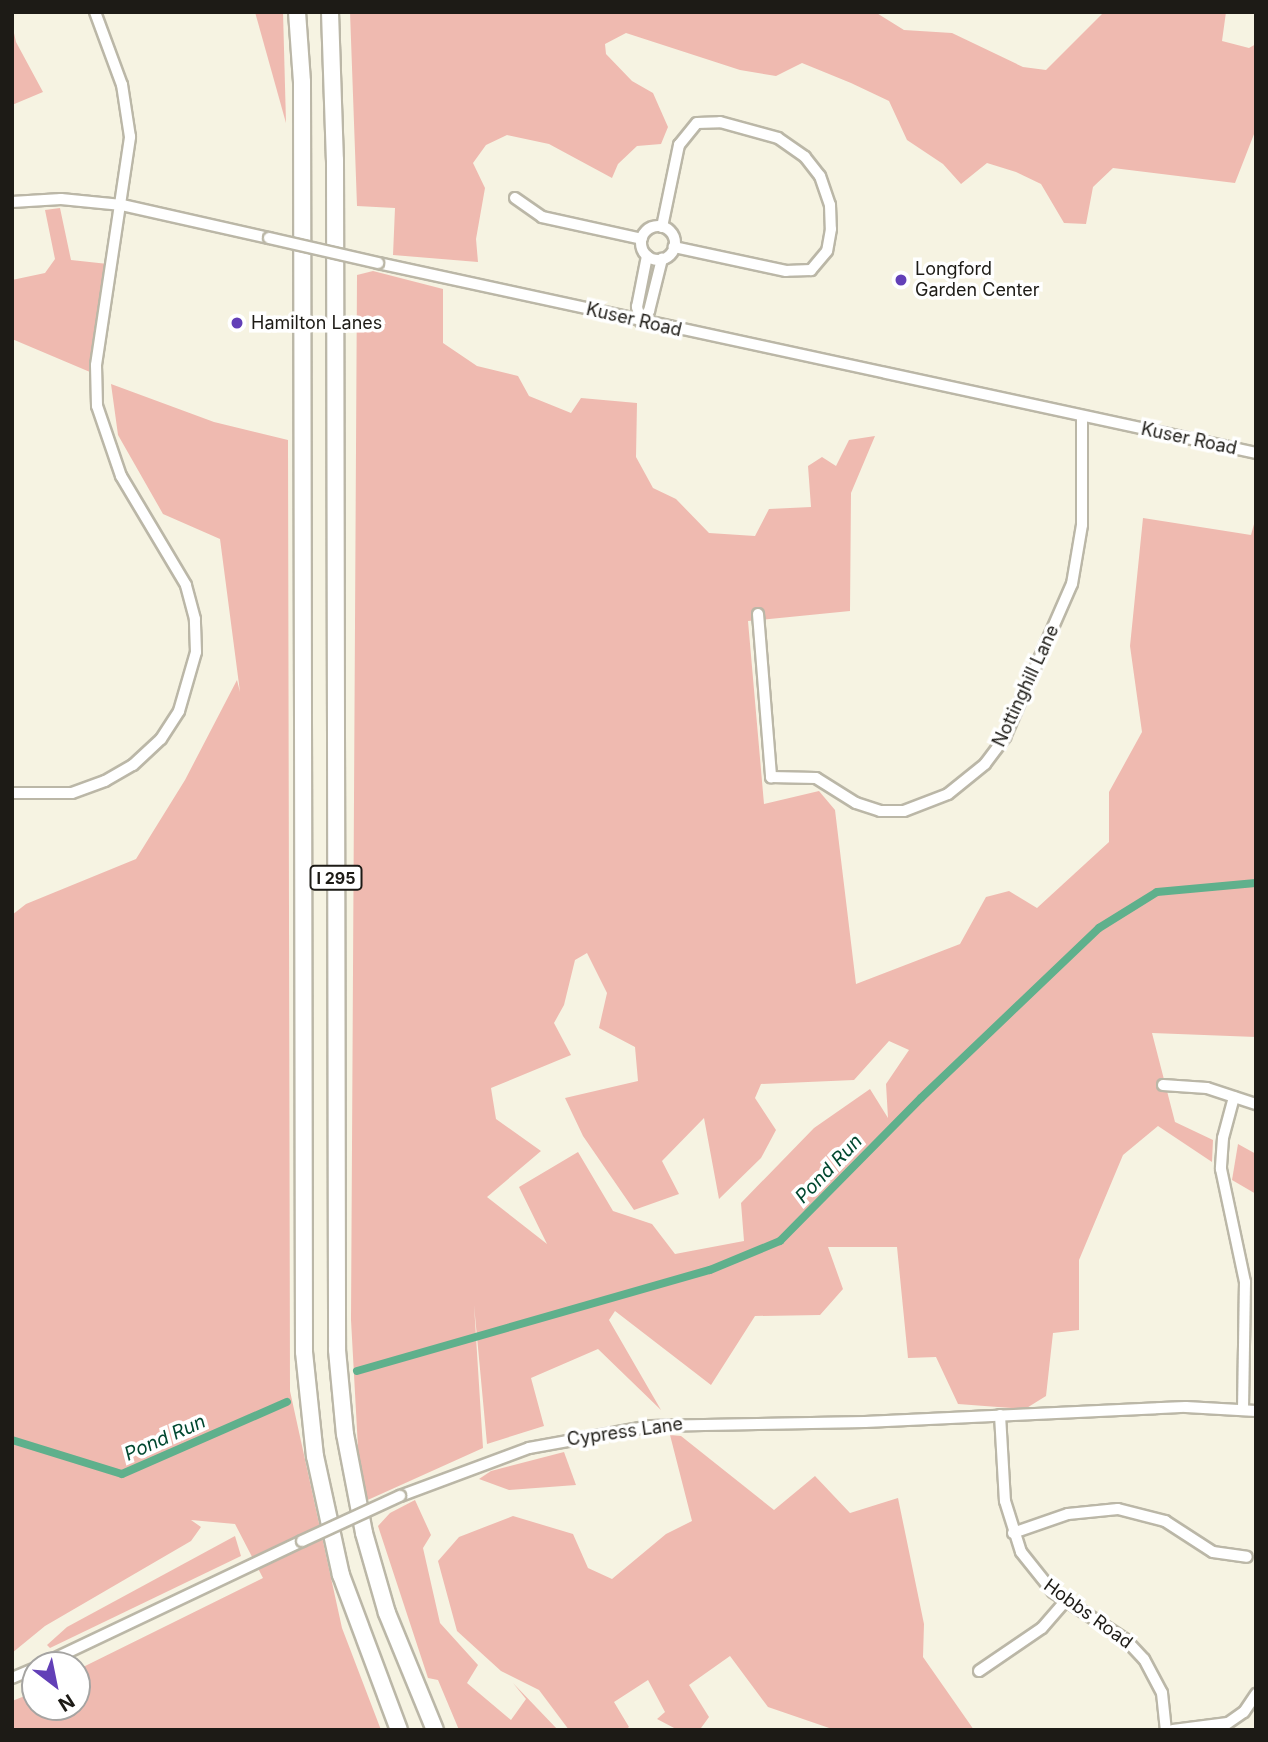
<!DOCTYPE html>
<style>
body{margin:0}
#map{position:relative;width:1268px;height:1742px;overflow:hidden;background:#f6f3e2;font-family:Inter,sans-serif}
div>[style]{position:absolute}
[style*='--x']{left:calc(var(--x)*1px);top:calc(var(--y)*1px);width:calc(var(--w)*1px);rotate:calc(var(--a)*1deg)}
.green>*{inset:0;background:#efbab0}
.canal>*{height:8px;margin:-4px;padding:0 4px;transform-origin:4px;border-radius:4px;background:#5fb08c}
.roads{filter:drop-shadow(2px 0 #bbb7a7) drop-shadow(-2px 0 #bbb7a7) drop-shadow(0 2px #bbb7a7) drop-shadow(0 -2px #bbb7a7)}
.minor>*{height:10px;margin:-5px;padding:0 5px;transform-origin:5px;border-radius:5px;background:#fff}
.minor>.ring{margin:-5px;padding:0;box-sizing:content-box;background:none;border:10px solid #fff;border-radius:50%}
.highway>*{height:16px;margin:-8px;padding:0 8px;transform-origin:8px;border-radius:8px;background:#fff}
.bridges{filter:drop-shadow(2px 0 #bbb7a7) drop-shadow(-2px 0 #bbb7a7) drop-shadow(0 2px #bbb7a7) drop-shadow(0 -2px #bbb7a7)}
.minor-bridge>*{height:10px;margin:-5px;padding:0 5px;transform-origin:5px;border-radius:5px;background:#fff}
.dots>*{width:19px;height:19px;translate:-50% -50%;box-sizing:border-box;border:4px solid #fff;border-radius:50%}
span{translate:-50% -50%;white-space:nowrap;text-align:center;line-height:1.15;-webkit-text-stroke:7px #fff;paint-order:stroke}
.shield-label span{padding:2px 5px;background:#fff;border:2px solid;border-radius:5px;-webkit-text-stroke-width:0}
.shield-label{font-size:16px;color:#1d1b16;font-weight:700}
.poi-label{font-size:18px;color:#1d1b16}
.left{translate:0 -50%;text-align:left}
.street-label{font-size:18px;color:#1d1b16}
.water-label{font-size:19px;color:#00472f;font-style:italic}
.frame{position:absolute;inset:0;border:14px solid #1d1b16;pointer-events:none}
.north{position:absolute;left:21px;top:1651px;width:70px;height:70px;box-sizing:border-box;background:#fff;border:2px solid #a5a4a2;border-radius:50%;rotate:148deg;font-size:19px;font-weight:700;line-height:28px;text-align:center;color:#1d1b16}
.north::after{content:'';display:block;margin:auto;width:24px;height:32px;background:#623fb7;clip-path:polygon(50% 0,100% 100%,50% 72%,0 100%)}
</style>
<div id="map">
<div class="green">
<div style="clip-path:polygon(255px 12px,283px 12px,286px 123px)"></div>
<div style="clip-path:polygon(350px 12px,875px 12px,904px 30px,952px 33px,1023px 67px,1046px 70px,1104px 12px,1226px 12px,1222px 41px,1249px 48px,1256px 44px,1256px 129px,1235px 183px,1113px 168px,1093px 187px,1086px 224px,1064px 223px,1041px 184px,1016px 172px,987px 163px,961px 184px,943px 164px,907px 140px,889px 101px,851px 83px,802px 63px,776px 76px,740px 70px,626px 33px,605px 44px,606px 54px,632px 81px,653px 93px,668px 127px,661px 144px,637px 146px,618px 164px,612px 178px,549px 144px,507px 135px,486px 145px,473px 163px,485px 188px,476px 239px,478px 262px,393px 255px,395px 208px,357px 206px)"></div>
<div style="clip-path:polygon(12px 24px,16px 42px,43px 92px,12px 105px)"></div>
<div style="clip-path:polygon(60px 208px,71px 260px,108px 264px,90px 372px,12px 339px,12px 280px,45px 273px,55px 259px,45px 210px)"></div>
<div style="clip-path:polygon(evenodd,373px 271px,443px 289px,443px 343px,477px 366px,518px 376px,529px 396px,571px 413px,581px 398px,637px 403px,636px 457px,653px 488px,676px 499px,709px 533px,755px 536px,769px 509px,811px 507px,808px 466px,822px 457px,836px 466px,849px 440px,875px 436px,851px 493px,850px 611px,748px 621px,764px 804px,819px 791px,835px 810px,856px 984px,960px 944px,986px 897px,1009px 891px,1037px 908px,1109px 842px,1109px 792px,1142px 732px,1130px 646px,1143px 518px,1251px 535px,1256px 517px,1256px 1037px,1152px 1033px,1175px 1122px,1213px 1140px,1212px 1162px,1158px 1126px,1123px 1155px,1079px 1260px,1079px 1330px,1053px 1333px,1046px 1396px,1025px 1409px,958px 1404px,936px 1357px,908px 1358px,897px 1247px,828px 1247px,843px 1289px,820px 1315px,755px 1316px,711px 1385px,615px 1311px,609px 1320px,661px 1410px,598px 1349px,531px 1378px,544px 1426px,487px 1444px,474px 1305px,483px 1448px,361px 1503px,351px 1320px,357px 275px,373px 271px,587px 953px,607px 993px,599px 1028px,635px 1047px,638px 1081px,565px 1098px,583px 1136px,634px 1210px,679px 1194px,662px 1161px,704px 1118px,719px 1199px,761px 1158px,776px 1130px,755px 1098px,761px 1084px,854px 1080px,889px 1041px,909px 1050px,886px 1084px,888px 1118px,870px 1089px,814px 1128px,741px 1203px,744px 1241px,675px 1254px,652px 1224px,613px 1211px,578px 1152px,519px 1187px,547px 1244px,487px 1197px,541px 1151px,496px 1119px,491px 1088px,571px 1055px,554px 1023px,564px 1005px,575px 960px,587px 953px)"></div>
<div style="clip-path:polygon(111px 384px,214px 422px,288px 440px,290px 1391px,342px 1628px,381px 1730px,12px 1730px,12px 1701px,35px 1692px,35px 1707px,77px 1707px,77px 1670px,263px 1578px,235px 1524px,191px 1520px,201px 1527px,191px 1541px,45px 1626px,12px 1653px,12px 915px,26px 904px,136px 859px,185px 780px,237px 680px,240px 692px,220px 539px,163px 514px,118px 435px)"></div>
<div style="clip-path:polygon(1238px 1144px,1256px 1154px,1256px 1194px,1232px 1180px)"></div>
<div style="clip-path:polygon(670px 1435px,681px 1436px,774px 1510px,815px 1476px,850px 1513px,898px 1498px,924px 1624px,923px 1657px,974px 1730px,835px 1730px,768px 1707px,730px 1656px,689px 1685px,709px 1717px,701px 1728px,676px 1729px,657px 1719px,665px 1712px,648px 1680px,614px 1702px,629px 1727px,625px 1730px,569px 1730px,539px 1690px,501px 1671px,457px 1631px,438px 1561px,459px 1537px,513px 1516px,573px 1534px,588px 1568px,612px 1579px,666px 1534px,692px 1521px)"></div>
<div style="clip-path:polygon(564px 1452px,576px 1485px,509px 1490px,479px 1479px,491px 1471px)"></div>
<div style="clip-path:polygon(415px 1500px,431px 1535px,423px 1548px,440px 1623px,478px 1665px,467px 1683px,511px 1720px,526px 1699px,513px 1683px,558px 1730px,459px 1730px,438px 1680px,428px 1678px,378px 1526px,390px 1513px)"></div>
<div style="clip-path:polygon(235px 1536px,241px 1556px,50px 1648px,47px 1645px,67px 1627px)"></div>
</div>
<div class="canal">
<div style="--x:357;--y:1371;--w:367;--a:-16"></div>
<div style="--x:710;--y:1270;--w:76;--a:-22.5"></div>
<div style="--x:780;--y:1241;--w:201;--a:-45.4"></div>
<div style="--x:921;--y:1098;--w:246;--a:-43.7"></div>
<div style="--x:1099;--y:928;--w:68;--a:-31.8"></div>
<div style="--x:1157;--y:892;--w:99;--a:-5.2"></div>
<div style="--x:12;--y:1440;--w:115;--a:17.2"></div>
<div style="--x:122;--y:1474;--w:180;--a:-23.6"></div>
</div>
<div class="roads">
<div class="minor">
<div style="--x:515;--y:198;--w:33;--a:35"></div>
<div style="--x:542;--y:217;--w:102;--a:12.4"></div>
<div style="--x:12;--y:202;--w:49;--a:-3.5"></div>
<div style="--x:61;--y:199;--w:61;--a:5.6"></div>
<div style="--x:122;--y:205;--w:151;--a:12.7"></div>
<div class="ring" style="left:641px;top:226px;width:24px;height:24px"></div>
<div style="--x:662;--y:227;--w:84;--a:-78.3"></div>
<div style="--x:679;--y:145;--w:28;--a:-51"></div>
<div style="--x:697;--y:123;--w:23;--a:-2"></div>
<div style="--x:720;--y:122;--w:60;--a:15.4"></div>
<div style="--x:778;--y:138;--w:33;--a:35"></div>
<div style="--x:805;--y:157;--w:24;--a:52"></div>
<div style="--x:820;--y:176;--w:31;--a:71"></div>
<div style="--x:830;--y:205;--w:24;--a:88"></div>
<div style="--x:831;--y:229;--w:22;--a:100"></div>
<div style="--x:827;--y:251;--w:25;--a:130"></div>
<div style="--x:811;--y:270;--w:25;--a:178"></div>
<div style="--x:786;--y:271;--w:115;--a:-167.9"></div>
<div style="--x:378;--y:263;--w:898;--a:12.21"></div>
<div style="--x:641;--y:322;--w:16;--a:-105"></div>
<div style="--x:637;--y:307;--w:52;--a:-78.9"></div>
<div style="--x:641;--y:322;--w:14;--a:-54"></div>
<div style="--x:649;--y:311;--w:54;--a:-76"></div>
<div style="--x:758;--y:614;--w:164;--a:85.4"></div>
<div style="--x:771;--y:777;--w:45;--a:1.3"></div>
<div style="--x:816;--y:778;--w:47;--a:32"></div>
<div style="--x:856;--y:803;--w:25;--a:18"></div>
<div style="--x:880;--y:811;--w:24;--a:0"></div>
<div style="--x:904;--y:811;--w:47;--a:-21.1"></div>
<div style="--x:948;--y:794;--w:48;--a:-39"></div>
<div style="--x:985;--y:764;--w:34;--a:-53"></div>
<div style="--x:1005;--y:737;--w:167;--a:-66.4"></div>
<div style="--x:1072;--y:584;--w:60;--a:-80.4"></div>
<div style="--x:1082;--y:525;--w:108;--a:-90"></div>
<div style="--x:12;--y:793;--w:60;--a:0"></div>
<div style="--x:72;--y:793;--w:35;--a:-20"></div>
<div style="--x:105;--y:781;--w:32;--a:-30"></div>
<div style="--x:133;--y:765;--w:38;--a:-43"></div>
<div style="--x:161;--y:739;--w:33;--a:-57"></div>
<div style="--x:179;--y:711;--w:61;--a:-73.9"></div>
<div style="--x:196;--y:652;--w:33;--a:-92"></div>
<div style="--x:195;--y:619;--w:35;--a:-105"></div>
<div style="--x:186;--y:585;--w:127;--a:-120.8"></div>
<div style="--x:121;--y:476;--w:74;--a:-108.9"></div>
<div style="--x:97;--y:406;--w:41;--a:-91.4"></div>
<div style="--x:96;--y:365;--w:231;--a:-81.5"></div>
<div style="--x:130;--y:137;--w:53;--a:-98.7"></div>
<div style="--x:122;--y:85;--w:78;--a:-110.3"></div>
<div style="--x:1163;--y:1085;--w:44;--a:3.9"></div>
<div style="--x:1207;--y:1088;--w:52;--a:18.1"></div>
<div style="--x:1234;--y:1097;--w:42;--a:105"></div>
<div style="--x:1223;--y:1138;--w:31;--a:94"></div>
<div style="--x:1221;--y:1169;--w:116;--a:78"></div>
<div style="--x:1245;--y:1282;--w:128;--a:90.9"></div>
<div style="--x:1000;--y:1415;--w:86;--a:86.7"></div>
<div style="--x:1005;--y:1501;--w:53;--a:72.6"></div>
<div style="--x:1021;--y:1552;--w:51;--a:51.3"></div>
<div style="--x:1053;--y:1592;--w:87;--a:33.3"></div>
<div style="--x:1126;--y:1640;--w:26;--a:47"></div>
<div style="--x:1144;--y:1659;--w:38;--a:62"></div>
<div style="--x:1162;--y:1693;--w:37;--a:84"></div>
<div style="--x:400;--y:1496;--w:138;--a:-20.4"></div>
<div style="--x:529;--y:1448;--w:124;--a:-10.2"></div>
<div style="--x:651;--y:1426;--w:214;--a:-1.1"></div>
<div style="--x:865;--y:1422;--w:321;--a:-2.7"></div>
<div style="--x:1186;--y:1407;--w:70;--a:3.3"></div>
<div style="--x:1013;--y:1533;--w:58;--a:-19.1"></div>
<div style="--x:1068;--y:1514;--w:50;--a:-5.7"></div>
<div style="--x:1118;--y:1509;--w:49;--a:14.3"></div>
<div style="--x:1165;--y:1521;--w:57;--a:32.9"></div>
<div style="--x:1213;--y:1552;--w:34;--a:8"></div>
<div style="--x:41;--y:1665;--w:289;--a:-25.4"></div>
<div style="--x:979;--y:1671;--w:76;--a:-34.3"></div>
<div style="--x:1042;--y:1628;--w:35;--a:-49"></div>
<div style="--x:12;--y:1678;--w:25;--a:-23"></div>
<div style="--x:1173;--y:1730;--w:55;--a:-7.3"></div>
<div style="--x:1228;--y:1723;--w:19;--a:-35"></div>
<div style="--x:1244;--y:1712;--w:22;--a:-56"></div>
</div>
<div class="highway">
<div style="--x:297;--y:12;--w:70;--a:85.9"></div>
<div style="--x:302;--y:82;--w:1270;--a:89.91"></div>
<div style="--x:304;--y:1352;--w:105;--a:84"></div>
<div style="--x:315;--y:1456;--w:122;--a:77.7"></div>
<div style="--x:341;--y:1575;--w:165;--a:69.5"></div>
<div style="--x:330;--y:12;--w:148;--a:88.1"></div>
<div style="--x:335;--y:160;--w:1190;--a:89.9"></div>
<div style="--x:337;--y:1350;--w:84;--a:84.6"></div>
<div style="--x:345;--y:1434;--w:101;--a:79.1"></div>
<div style="--x:364;--y:1533;--w:83;--a:74"></div>
<div style="--x:387;--y:1613;--w:126;--a:67.7"></div>
</div>
</div>
<div class="bridges">
<div class="minor-bridge">
<div style="--x:269;--y:238;--w:112;--a:12.9"></div>
<div style="--x:302;--y:1541;--w:108;--a:-24.7"></div>
</div>
</div>
<div class="dots">
<div style="left:901px;top:280px;background:#623fb7"></div>
<div style="left:237px;top:323px;background:#623fb7"></div>
</div>
<div class="shield-label">
<span style="left:336px;top:878px">I 295</span>
</div>
<div class="poi-label">
<span class="left" style="left:915px;top:280px">Longford<br>Garden Center</span>
<span class="left" style="left:251px;top:323px">Hamilton Lanes</span>
</div>
<div class="street-label">
<span style="left:634px;top:320px;rotate:13deg">Kuser Road</span>
<span style="left:1189px;top:439px;rotate:12deg">Kuser Road</span>
<span style="left:1026px;top:686px;rotate:-65deg">Nottinghill Lane</span>
<span style="left:625px;top:1432px;rotate:-8deg">Cypress Lane</span>
<span style="left:1088px;top:1614px;rotate:36deg">Hobbs Road</span>
</div>
<div class="water-label">
<span style="left:829px;top:1169px;rotate:-46deg">Pond Run</span>
<span style="left:165px;top:1438px;rotate:-24deg">Pond Run</span>
</div>
<div class="frame"></div>
<div class="north">N</div>
</div>
